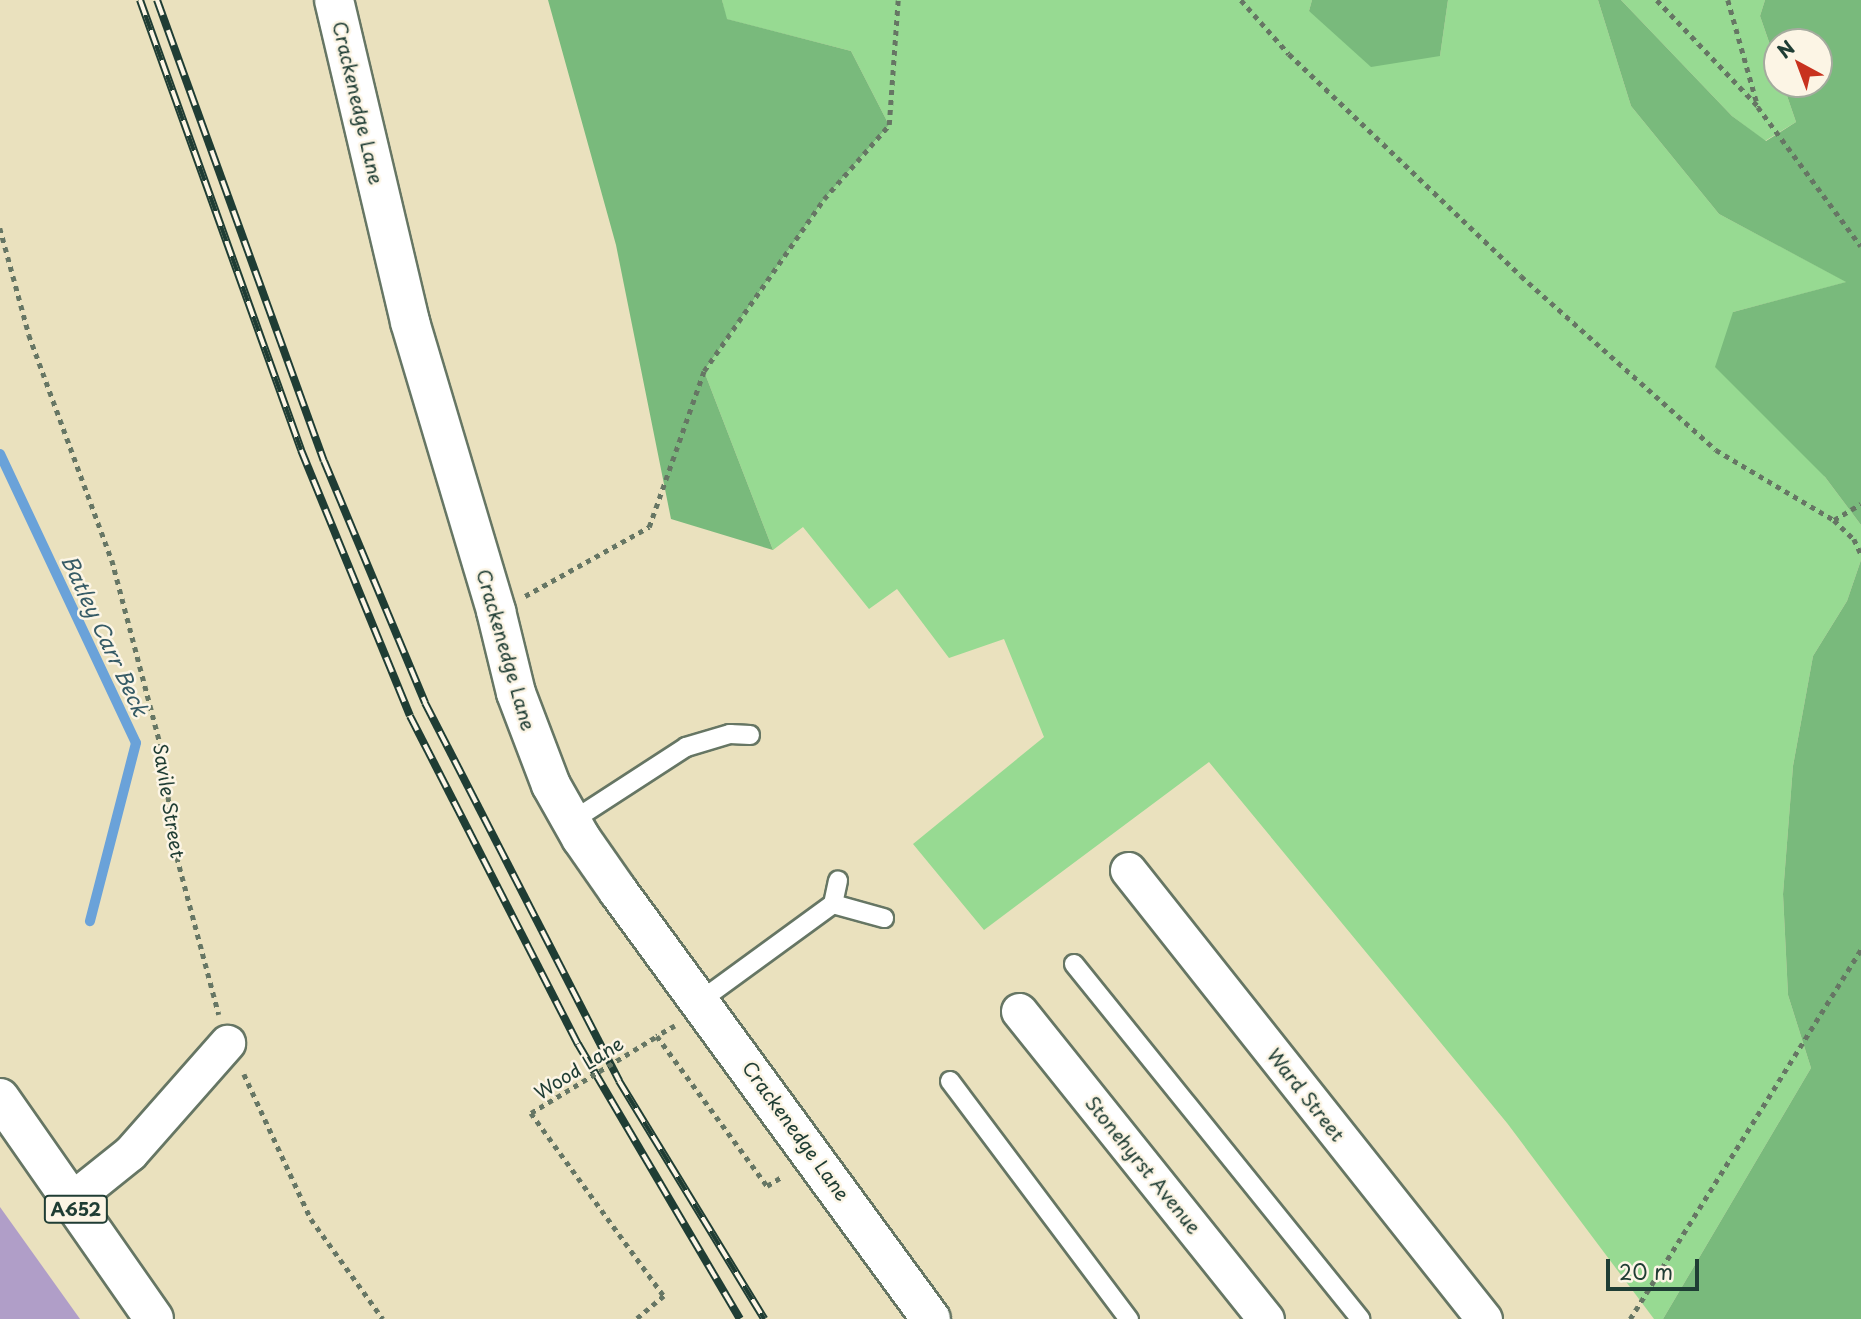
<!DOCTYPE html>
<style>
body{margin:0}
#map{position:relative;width:1861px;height:1319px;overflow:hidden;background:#eae1be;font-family:"Playpen Sans",sans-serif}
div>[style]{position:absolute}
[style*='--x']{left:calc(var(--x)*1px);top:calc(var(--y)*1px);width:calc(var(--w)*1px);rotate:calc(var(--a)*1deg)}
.green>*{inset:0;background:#97da92}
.forest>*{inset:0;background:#79ba7c}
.stream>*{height:10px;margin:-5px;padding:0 5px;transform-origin:5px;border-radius:5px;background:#6aa2d9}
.building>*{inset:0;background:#b09ec8}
.path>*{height:4.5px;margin-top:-2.25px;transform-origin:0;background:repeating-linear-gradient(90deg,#667664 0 5px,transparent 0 10px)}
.roads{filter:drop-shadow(2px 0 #667664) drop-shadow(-2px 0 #667664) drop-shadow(0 2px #667664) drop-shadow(0 -2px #667664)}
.lane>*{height:18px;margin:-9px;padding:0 9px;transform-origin:9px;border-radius:9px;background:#fff}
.street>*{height:35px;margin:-17.5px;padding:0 17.5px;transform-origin:17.5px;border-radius:17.5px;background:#fff}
.secondary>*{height:38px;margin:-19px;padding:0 19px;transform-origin:19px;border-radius:19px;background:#fff}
.primary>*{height:38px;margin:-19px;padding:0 19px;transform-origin:19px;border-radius:19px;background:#fff}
.rail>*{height:8px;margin-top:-4px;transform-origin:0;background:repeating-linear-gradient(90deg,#fcf5e5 0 16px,#1f3d34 0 32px);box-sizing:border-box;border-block:2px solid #1f3d34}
.path-bridge>*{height:4.5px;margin-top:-2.25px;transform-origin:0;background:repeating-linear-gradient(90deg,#667664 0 5px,transparent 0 10px)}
span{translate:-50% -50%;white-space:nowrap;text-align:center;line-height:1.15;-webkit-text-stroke:5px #fcf5e5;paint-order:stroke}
.shield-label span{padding:2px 5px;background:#fcf5e5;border:2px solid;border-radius:5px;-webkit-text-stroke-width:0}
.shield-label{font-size:18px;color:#1f3d34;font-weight:700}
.street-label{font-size:19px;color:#1f3d34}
.water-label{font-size:21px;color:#365b66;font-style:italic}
.north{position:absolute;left:1763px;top:28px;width:70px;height:70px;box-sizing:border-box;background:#fcf5e5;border:2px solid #a4ab9e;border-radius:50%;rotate:319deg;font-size:19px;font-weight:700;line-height:28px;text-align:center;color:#1f3d34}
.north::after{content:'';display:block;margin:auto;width:24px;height:32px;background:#c8321e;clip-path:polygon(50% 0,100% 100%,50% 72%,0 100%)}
.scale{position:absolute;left:1606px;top:1259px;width:93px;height:32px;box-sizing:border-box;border:4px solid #1f3d34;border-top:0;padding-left:9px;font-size:21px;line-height:24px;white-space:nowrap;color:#1f3d34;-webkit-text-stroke:5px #fcf5e5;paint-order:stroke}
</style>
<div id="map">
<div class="green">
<div style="clip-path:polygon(722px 0,1312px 0,1309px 11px,1440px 56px,1448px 0,1598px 0,1631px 106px,1719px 214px,1847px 282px,1733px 312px,1825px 477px,1861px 525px,1861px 560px,1847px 601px,1813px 656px,1793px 766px,1783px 894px,1788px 995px,1811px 1068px,1663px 1319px,1654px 1319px,1507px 1123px,1209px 762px,984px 930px,913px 844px,1044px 737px,1004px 639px,949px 658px,897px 589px,869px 609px,803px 527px,773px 550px,704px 371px,824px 199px,889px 125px,851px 51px,726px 19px)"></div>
<div style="clip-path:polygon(1621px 0,1765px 0,1760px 16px,1777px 65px,1777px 84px,1783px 84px,1796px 122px,1765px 141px,1732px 116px)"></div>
</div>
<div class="forest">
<div style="clip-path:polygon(548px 0,722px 0,727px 19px,851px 51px,889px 125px,824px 199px,704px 371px,773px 550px,671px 519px,616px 245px)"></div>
<div style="clip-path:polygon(1312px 0,1448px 0,1440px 56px,1371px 67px,1309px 11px)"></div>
<div style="clip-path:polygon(1598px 0,1621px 0,1732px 116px,1766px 141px,1796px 122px,1783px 84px,1819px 84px,1819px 42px,1777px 42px,1777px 65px,1760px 16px,1765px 0,1861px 0,1861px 525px,1825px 477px,1715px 367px,1733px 312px,1846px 282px,1719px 214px,1631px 106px)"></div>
<div style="clip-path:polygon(1861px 560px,1861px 1319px,1663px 1319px,1811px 1068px,1788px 995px,1783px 894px,1793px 766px,1813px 656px,1847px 601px)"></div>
</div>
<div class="stream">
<div style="--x:0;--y:454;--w:319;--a:64.8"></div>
<div style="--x:136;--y:743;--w:184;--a:104.5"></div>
</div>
<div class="building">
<div style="clip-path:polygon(0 1207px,80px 1319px,0 1319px)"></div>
</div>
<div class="path">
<div style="--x:1241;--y:0;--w:72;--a:48.4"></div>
<div style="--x:1289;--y:54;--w:321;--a:43.7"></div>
<div style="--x:1521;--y:276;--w:261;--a:41.7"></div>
<div style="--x:1716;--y:450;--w:137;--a:30.7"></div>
<div style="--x:1834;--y:520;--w:28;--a:44"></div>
<div style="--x:1854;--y:539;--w:17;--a:65"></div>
<div style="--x:1657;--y:0;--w:146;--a:46.4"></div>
<div style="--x:1728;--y:0;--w:111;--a:74.3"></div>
<div style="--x:1758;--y:107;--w:173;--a:53.5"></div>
<div style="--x:0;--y:228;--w:111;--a:74.8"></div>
<div style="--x:29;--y:335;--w:240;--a:69.8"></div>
<div style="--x:112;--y:560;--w:193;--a:75.3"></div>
<div style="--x:161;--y:747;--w:111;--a:81.7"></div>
<div style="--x:177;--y:857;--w:163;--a:75.1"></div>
<div style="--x:1834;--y:520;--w:31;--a:-31"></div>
<div style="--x:525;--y:596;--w:142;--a:-29.1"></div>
<div style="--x:649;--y:527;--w:165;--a:-70.6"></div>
<div style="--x:704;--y:371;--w:210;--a:-55.1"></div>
<div style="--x:824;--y:199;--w:98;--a:-48.7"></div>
<div style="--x:889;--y:125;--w:125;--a:-85.9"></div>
<div style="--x:675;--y:1026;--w:21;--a:151"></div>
<div style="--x:657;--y:1036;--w:186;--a:53.7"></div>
<div style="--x:767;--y:1186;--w:19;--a:-32"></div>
<div style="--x:244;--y:1074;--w:160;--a:65.2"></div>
<div style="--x:311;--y:1219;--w:123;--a:54.2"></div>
<div style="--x:531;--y:1113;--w:226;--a:54"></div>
<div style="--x:664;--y:1296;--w:35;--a:140"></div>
<div style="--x:1630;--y:1319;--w:436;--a:-58"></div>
</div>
<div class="roads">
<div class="lane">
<div style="--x:572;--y:821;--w:136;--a:-33"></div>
<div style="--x:686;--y:747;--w:46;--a:-16.5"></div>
<div style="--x:730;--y:734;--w:20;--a:3"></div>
<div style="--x:833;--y:904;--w:53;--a:15.4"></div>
<div style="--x:1074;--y:964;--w:456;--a:51.1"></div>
<div style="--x:700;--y:1001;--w:165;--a:-36.1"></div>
<div style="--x:833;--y:904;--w:24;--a:-78"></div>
<div style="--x:950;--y:1081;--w:298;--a:53.1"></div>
</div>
<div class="street">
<div style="--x:1128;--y:870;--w:573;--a:51.59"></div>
<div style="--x:1019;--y:1011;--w:395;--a:51.3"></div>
<div style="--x:70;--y:1201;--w:77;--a:-38.7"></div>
<div style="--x:130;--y:1153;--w:147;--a:-48.6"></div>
</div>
<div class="secondary">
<div style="--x:334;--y:0;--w:331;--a:76.7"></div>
<div style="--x:410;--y:322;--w:302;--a:73.4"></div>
<div style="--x:496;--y:611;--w:84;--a:76.3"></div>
<div style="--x:516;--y:693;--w:98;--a:69.2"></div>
<div style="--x:551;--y:785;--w:61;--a:60.5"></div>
<div style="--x:581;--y:838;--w:65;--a:55.1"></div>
<div style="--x:618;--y:891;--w:530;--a:53.82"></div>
</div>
<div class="primary">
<div style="--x:0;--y:1098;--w:269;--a:55.1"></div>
</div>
</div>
<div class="rail">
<div style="--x:140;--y:0;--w:478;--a:70.3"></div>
<div style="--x:301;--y:450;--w:287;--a:67.7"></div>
<div style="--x:410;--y:716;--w:369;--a:62.9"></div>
<div style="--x:578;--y:1044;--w:319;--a:59.5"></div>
<div style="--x:157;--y:0;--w:490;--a:70.1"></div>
<div style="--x:324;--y:461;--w:262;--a:67.3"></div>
<div style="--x:425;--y:703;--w:425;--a:62.8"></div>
<div style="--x:619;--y:1081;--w:279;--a:58.6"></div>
</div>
<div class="path-bridge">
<div style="--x:531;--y:1113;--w:148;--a:-31.4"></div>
</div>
<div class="shield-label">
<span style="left:76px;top:1209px">A652</span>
</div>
<div class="street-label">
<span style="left:358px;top:103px;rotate:77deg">Crackenedge Lane</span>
<span style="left:506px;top:650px;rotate:74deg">Crackenedge Lane</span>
<span style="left:169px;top:801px;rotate:81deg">Savile Street</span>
<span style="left:579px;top:1068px;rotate:-32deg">Wood Lane</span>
<span style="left:1306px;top:1095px;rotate:52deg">Ward Street</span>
<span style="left:796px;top:1131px;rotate:54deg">Crackenedge Lane</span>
<span style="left:1143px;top:1165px;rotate:51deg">Stonehyrst Avenue</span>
</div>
<div class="water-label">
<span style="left:106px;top:635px;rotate:65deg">Batley Carr Beck</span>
</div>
<div class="north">N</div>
<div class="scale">20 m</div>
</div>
